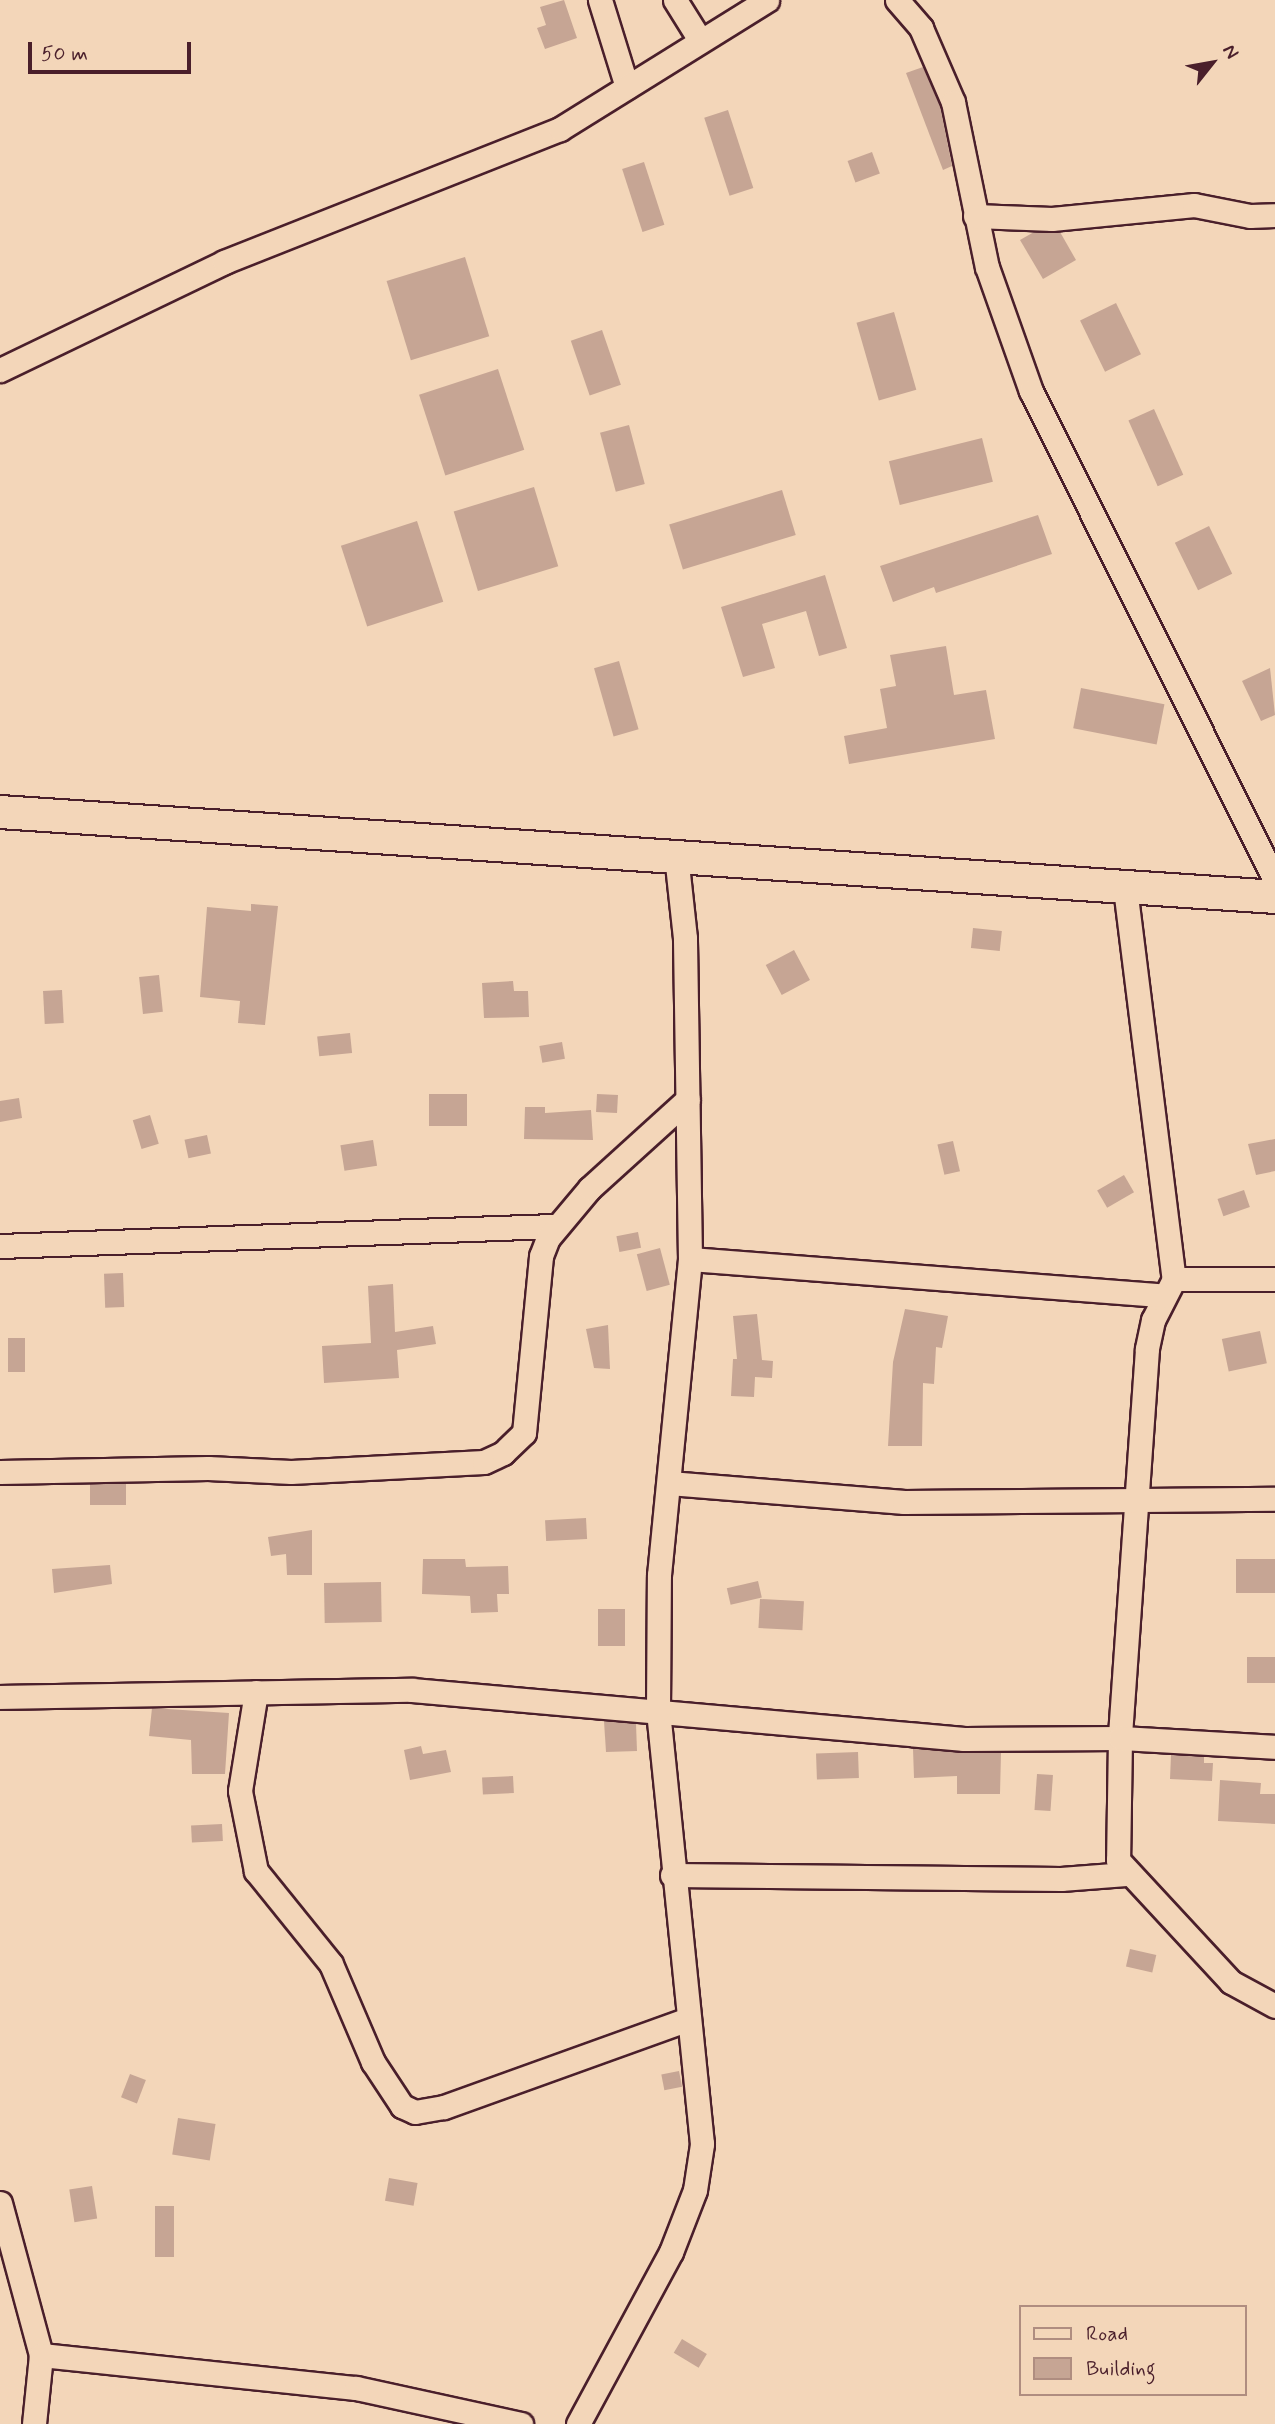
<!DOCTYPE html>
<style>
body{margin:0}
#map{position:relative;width:1275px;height:2424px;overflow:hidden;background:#f3d6b9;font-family:Mynerve,sans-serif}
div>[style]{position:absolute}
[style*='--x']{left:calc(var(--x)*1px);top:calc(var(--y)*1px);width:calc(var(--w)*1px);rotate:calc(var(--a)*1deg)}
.building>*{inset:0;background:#c6a594;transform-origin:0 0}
.roads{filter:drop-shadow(2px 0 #4a1f2b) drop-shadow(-2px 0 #4a1f2b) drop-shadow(0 2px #4a1f2b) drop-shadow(0 -2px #4a1f2b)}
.minor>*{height:23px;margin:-11.5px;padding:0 11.5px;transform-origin:11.5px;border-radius:11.5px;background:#f3d6b9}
.secondary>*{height:32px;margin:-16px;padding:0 16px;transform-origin:16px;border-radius:16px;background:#f3d6b9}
span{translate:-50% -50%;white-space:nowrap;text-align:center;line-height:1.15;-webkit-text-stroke:5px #f3d6b9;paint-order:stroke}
.legend{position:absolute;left:1019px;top:2305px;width:228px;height:91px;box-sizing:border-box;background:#f3d6b9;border:2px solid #af8d80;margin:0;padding:9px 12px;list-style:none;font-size:21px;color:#4a1f2b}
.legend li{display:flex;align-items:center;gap:14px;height:35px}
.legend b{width:35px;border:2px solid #af8d80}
.north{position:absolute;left:1177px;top:28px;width:70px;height:70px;-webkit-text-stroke:5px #f3d6b9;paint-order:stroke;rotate:59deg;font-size:19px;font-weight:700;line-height:28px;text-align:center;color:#4a1f2b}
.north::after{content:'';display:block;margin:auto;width:24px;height:32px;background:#4a1f2b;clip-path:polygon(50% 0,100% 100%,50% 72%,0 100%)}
.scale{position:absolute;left:28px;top:42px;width:163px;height:32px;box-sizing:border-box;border:4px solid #4a1f2b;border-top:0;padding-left:9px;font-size:21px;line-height:24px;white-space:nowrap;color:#4a1f2b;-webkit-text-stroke:5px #f3d6b9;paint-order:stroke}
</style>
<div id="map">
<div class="building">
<div style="clip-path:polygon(564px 0,577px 38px,545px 49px,537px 28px,546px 25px,540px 7px)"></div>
<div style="clip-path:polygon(923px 67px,940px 106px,952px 166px,943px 170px,906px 73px)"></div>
<div style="left:728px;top:110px;width:82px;height:25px;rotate:72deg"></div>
<div style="left:872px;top:152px;width:23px;height:26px;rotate:70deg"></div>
<div style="left:644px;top:162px;width:66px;height:23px;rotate:72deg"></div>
<div style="clip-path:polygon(1034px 232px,1060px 232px,1076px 260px,1043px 279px,1020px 240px)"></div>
<div style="left:465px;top:257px;width:83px;height:82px;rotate:73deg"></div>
<div style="left:1116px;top:303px;width:57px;height:40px;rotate:64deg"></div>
<div style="left:894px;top:312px;width:81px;height:39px;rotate:74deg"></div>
<div style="left:602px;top:330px;width:58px;height:33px;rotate:71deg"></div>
<div style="left:498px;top:369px;width:85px;height:83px;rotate:72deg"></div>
<div style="left:1154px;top:409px;width:72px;height:28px;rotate:66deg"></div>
<div style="left:629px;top:425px;width:61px;height:30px;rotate:75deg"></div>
<div style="left:982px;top:438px;width:45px;height:96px;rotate:76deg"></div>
<div style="left:534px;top:487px;width:83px;height:84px;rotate:73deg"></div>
<div style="left:782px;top:490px;width:47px;height:118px;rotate:73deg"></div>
<div style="clip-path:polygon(1038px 515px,1052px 554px,936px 593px,934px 587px,893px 602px,880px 566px)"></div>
<div style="left:417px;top:521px;width:85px;height:80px;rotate:72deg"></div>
<div style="left:1209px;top:526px;width:53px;height:38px;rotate:64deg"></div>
<div style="clip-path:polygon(825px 575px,847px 648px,819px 656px,806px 611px,762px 624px,775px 668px,743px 677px,721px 607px)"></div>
<div style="clip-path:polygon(946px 646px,954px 695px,986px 690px,995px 739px,849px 764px,844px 736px,887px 728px,880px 689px,896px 686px,890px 655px)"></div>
<div style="left:619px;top:661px;width:71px;height:26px;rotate:74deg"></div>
<div style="clip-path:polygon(1270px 668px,1275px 715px,1261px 721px,1242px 681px)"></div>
<div style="left:1081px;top:688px;width:85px;height:41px;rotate:11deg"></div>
<div style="clip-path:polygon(251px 904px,278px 906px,265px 1025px,238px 1023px,240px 1001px,200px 997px,207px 907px,251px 911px)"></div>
<div style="left:973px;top:928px;width:29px;height:20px;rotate:6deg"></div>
<div style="left:794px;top:950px;width:34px;height:32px;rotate:62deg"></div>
<div style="left:159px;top:975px;width:37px;height:20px;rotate:84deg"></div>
<div style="clip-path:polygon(513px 981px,514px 991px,528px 991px,529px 1017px,484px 1018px,482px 983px)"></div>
<div style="left:62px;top:990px;width:33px;height:19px;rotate:87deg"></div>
<div style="left:350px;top:1033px;width:20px;height:33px;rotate:84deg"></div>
<div style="left:562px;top:1042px;width:17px;height:23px;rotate:80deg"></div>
<div style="left:429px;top:1094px;width:38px;height:32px"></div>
<div style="left:597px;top:1094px;width:21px;height:18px;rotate:3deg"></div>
<div style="clip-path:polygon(19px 1098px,22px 1118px,0 1122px,0 1101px)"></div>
<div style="clip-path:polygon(525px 1107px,545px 1107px,545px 1113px,591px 1110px,593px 1140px,524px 1139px)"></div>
<div style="left:150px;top:1115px;width:30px;height:18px;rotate:73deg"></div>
<div style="left:207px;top:1135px;width:19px;height:23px;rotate:78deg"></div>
<div style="clip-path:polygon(1275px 1139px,1275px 1171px,1256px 1175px,1248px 1144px)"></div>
<div style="left:373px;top:1140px;width:26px;height:33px;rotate:81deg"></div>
<div style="left:953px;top:1141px;width:31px;height:16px;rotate:77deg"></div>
<div style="left:1124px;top:1175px;width:20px;height:31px;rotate:60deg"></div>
<div style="left:1244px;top:1190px;width:18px;height:28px;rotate:71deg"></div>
<div style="left:638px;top:1232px;width:16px;height:22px;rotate:79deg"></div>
<div style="left:660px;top:1248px;width:38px;height:24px;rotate:75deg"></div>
<div style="left:123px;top:1273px;width:34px;height:19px;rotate:88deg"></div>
<div style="clip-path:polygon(393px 1284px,395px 1332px,433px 1326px,436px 1344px,397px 1350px,399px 1378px,324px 1383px,322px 1346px,371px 1343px,368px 1286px)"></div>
<div style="clip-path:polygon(905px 1309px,948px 1316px,942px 1348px,936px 1347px,934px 1384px,923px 1383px,922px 1446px,888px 1446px,893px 1362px)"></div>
<div style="clip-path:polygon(757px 1314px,762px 1360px,773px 1361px,772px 1378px,755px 1377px,754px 1397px,731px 1396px,733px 1359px,737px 1359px,733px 1316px)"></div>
<div style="clip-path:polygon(608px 1325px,610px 1369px,594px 1368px,586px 1329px)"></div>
<div style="left:1260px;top:1331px;width:33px;height:39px;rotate:78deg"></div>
<div style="left:8px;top:1338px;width:17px;height:34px"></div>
<div style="left:90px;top:1484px;width:36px;height:21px"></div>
<div style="left:586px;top:1518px;width:21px;height:41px;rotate:87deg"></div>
<div style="clip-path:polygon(312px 1530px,312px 1575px,287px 1575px,286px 1554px,271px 1556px,268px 1537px)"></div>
<div style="clip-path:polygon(423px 1559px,465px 1559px,466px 1567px,508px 1566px,509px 1594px,497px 1594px,498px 1612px,471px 1613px,470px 1596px,422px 1594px)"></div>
<div style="left:1236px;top:1559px;width:39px;height:34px"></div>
<div style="clip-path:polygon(110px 1565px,112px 1584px,54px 1593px,52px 1569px)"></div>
<div style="left:758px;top:1581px;width:17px;height:32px;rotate:77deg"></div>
<div style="left:381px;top:1582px;width:40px;height:57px;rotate:89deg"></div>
<div style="left:760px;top:1599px;width:44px;height:29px;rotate:3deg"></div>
<div style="left:598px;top:1609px;width:27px;height:37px"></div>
<div style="left:1275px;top:1657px;width:26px;height:28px;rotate:90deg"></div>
<div style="clip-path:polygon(152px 1708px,229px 1713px,225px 1774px,192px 1774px,191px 1740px,149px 1736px)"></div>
<div style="clip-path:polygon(604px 1721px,636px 1724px,637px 1751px,606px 1752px)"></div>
<div style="clip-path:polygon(421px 1746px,423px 1754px,446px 1750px,451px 1772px,410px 1780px,404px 1750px)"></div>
<div style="clip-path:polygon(913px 1749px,1001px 1753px,1000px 1794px,957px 1794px,957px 1776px,914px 1778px)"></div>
<div style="left:858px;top:1752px;width:26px;height:42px;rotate:88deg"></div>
<div style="clip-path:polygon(1171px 1755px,1204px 1757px,1204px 1763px,1213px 1763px,1212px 1781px,1170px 1779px)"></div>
<div style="left:1037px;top:1774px;width:16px;height:36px;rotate:4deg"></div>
<div style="left:513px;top:1776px;width:17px;height:31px;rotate:87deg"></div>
<div style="clip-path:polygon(1220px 1780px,1261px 1783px,1260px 1794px,1275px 1794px,1275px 1824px,1218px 1821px)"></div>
<div style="left:222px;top:1824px;width:17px;height:31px;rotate:87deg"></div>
<div style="left:1130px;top:1949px;width:27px;height:18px;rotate:13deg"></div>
<div style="left:679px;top:2071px;width:16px;height:18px;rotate:79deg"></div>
<div style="left:130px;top:2074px;width:17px;height:25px;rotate:21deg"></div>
<div style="left:178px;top:2118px;width:38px;height:37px;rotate:9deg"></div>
<div style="left:389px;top:2178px;width:29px;height:23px;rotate:10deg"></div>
<div style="left:92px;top:2186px;width:33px;height:23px;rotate:81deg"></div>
<div style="left:155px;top:2206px;width:19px;height:51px"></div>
<div style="left:682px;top:2339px;width:29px;height:16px;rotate:31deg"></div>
</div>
<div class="roads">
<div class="minor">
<div style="--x:600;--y:0;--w:91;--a:72.8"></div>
<div style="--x:675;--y:0;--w:47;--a:58"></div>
<div style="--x:897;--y:0;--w:37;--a:49"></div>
<div style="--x:921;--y:28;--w:81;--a:66.6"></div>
<div style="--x:953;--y:102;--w:168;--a:78.4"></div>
<div style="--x:987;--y:267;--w:132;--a:70.5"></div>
<div style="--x:1031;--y:391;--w:546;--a:63.48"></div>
<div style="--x:975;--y:216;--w:77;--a:2.2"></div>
<div style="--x:1052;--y:219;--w:143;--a:-5.6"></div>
<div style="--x:1194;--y:205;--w:57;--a:11.1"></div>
<div style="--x:1250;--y:216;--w:25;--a:-2"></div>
<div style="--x:0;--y:370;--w:249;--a:-25.7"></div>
<div style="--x:224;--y:262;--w:361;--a:-21.6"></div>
<div style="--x:560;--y:129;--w:244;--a:-31.9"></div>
<div style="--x:1125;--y:888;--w:394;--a:82.9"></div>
<div style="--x:1174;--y:1279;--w:46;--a:117.1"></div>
<div style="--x:1153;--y:1320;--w:30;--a:102"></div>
<div style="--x:1147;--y:1349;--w:390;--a:94"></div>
<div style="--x:1120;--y:1738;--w:122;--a:90.9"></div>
<div style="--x:1118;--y:1860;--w:166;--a:47.2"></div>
<div style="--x:1231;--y:1982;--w:50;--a:28.6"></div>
<div style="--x:0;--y:1246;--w:554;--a:-2.07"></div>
<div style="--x:690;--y:1259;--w:474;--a:4.4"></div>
<div style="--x:1174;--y:1279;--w:101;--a:0"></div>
<div style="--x:0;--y:1472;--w:208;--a:-1.1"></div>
<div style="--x:208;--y:1468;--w:83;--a:2.8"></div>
<div style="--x:291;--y:1472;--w:193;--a:-3"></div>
<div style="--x:484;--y:1462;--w:21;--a:-25"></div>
<div style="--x:503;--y:1453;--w:29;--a:-44"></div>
<div style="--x:524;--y:1433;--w:178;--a:-84.5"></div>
<div style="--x:541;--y:1256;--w:19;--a:-69"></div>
<div style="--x:548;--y:1238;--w:65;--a:-50"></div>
<div style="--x:590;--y:1188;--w:132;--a:-42.2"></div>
<div style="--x:669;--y:1483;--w:236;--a:4.6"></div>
<div style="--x:904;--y:1502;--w:371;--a:-0.5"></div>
<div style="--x:256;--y:1692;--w:100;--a:99.2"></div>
<div style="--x:240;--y:1791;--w:82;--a:78.7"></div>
<div style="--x:256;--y:1871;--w:119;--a:51.1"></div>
<div style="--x:331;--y:1964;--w:107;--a:66.8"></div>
<div style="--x:373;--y:2062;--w:53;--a:56.6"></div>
<div style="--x:402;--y:2106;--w:14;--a:25"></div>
<div style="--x:415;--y:2112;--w:29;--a:-10"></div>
<div style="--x:444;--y:2107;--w:259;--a:-19.8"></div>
<div style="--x:0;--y:1697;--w:412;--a:-1"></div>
<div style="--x:412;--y:1690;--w:554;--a:5.07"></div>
<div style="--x:964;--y:1739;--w:156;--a:-0.4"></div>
<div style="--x:1120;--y:1738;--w:155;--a:3.3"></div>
<div style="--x:672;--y:1875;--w:389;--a:0.6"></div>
<div style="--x:1061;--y:1879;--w:65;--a:-4.4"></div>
<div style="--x:0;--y:2203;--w:157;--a:74.9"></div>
<div style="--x:41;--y:2355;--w:69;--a:95.8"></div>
<div style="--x:41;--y:2355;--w:317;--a:6"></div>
<div style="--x:356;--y:2388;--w:169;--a:12.3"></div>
<div style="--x:578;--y:2424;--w:196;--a:-61.6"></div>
<div style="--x:671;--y:2252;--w:66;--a:-68.8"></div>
<div style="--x:695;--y:2190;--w:47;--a:-81.3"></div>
<div style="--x:702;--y:2144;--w:436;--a:-95.8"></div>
<div style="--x:658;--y:1710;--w:135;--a:-89.6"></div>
<div style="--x:659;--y:1575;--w:318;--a:-84.4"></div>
<div style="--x:690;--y:1259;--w:321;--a:-90.9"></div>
<div style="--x:685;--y:938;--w:83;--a:-96.2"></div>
</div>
<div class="secondary">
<div style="--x:0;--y:812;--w:1278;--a:3.81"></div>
</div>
</div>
<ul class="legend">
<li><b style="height:9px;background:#f3d6b9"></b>Road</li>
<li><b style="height:19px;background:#c6a594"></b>Building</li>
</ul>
<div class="north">N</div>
<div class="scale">50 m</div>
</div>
